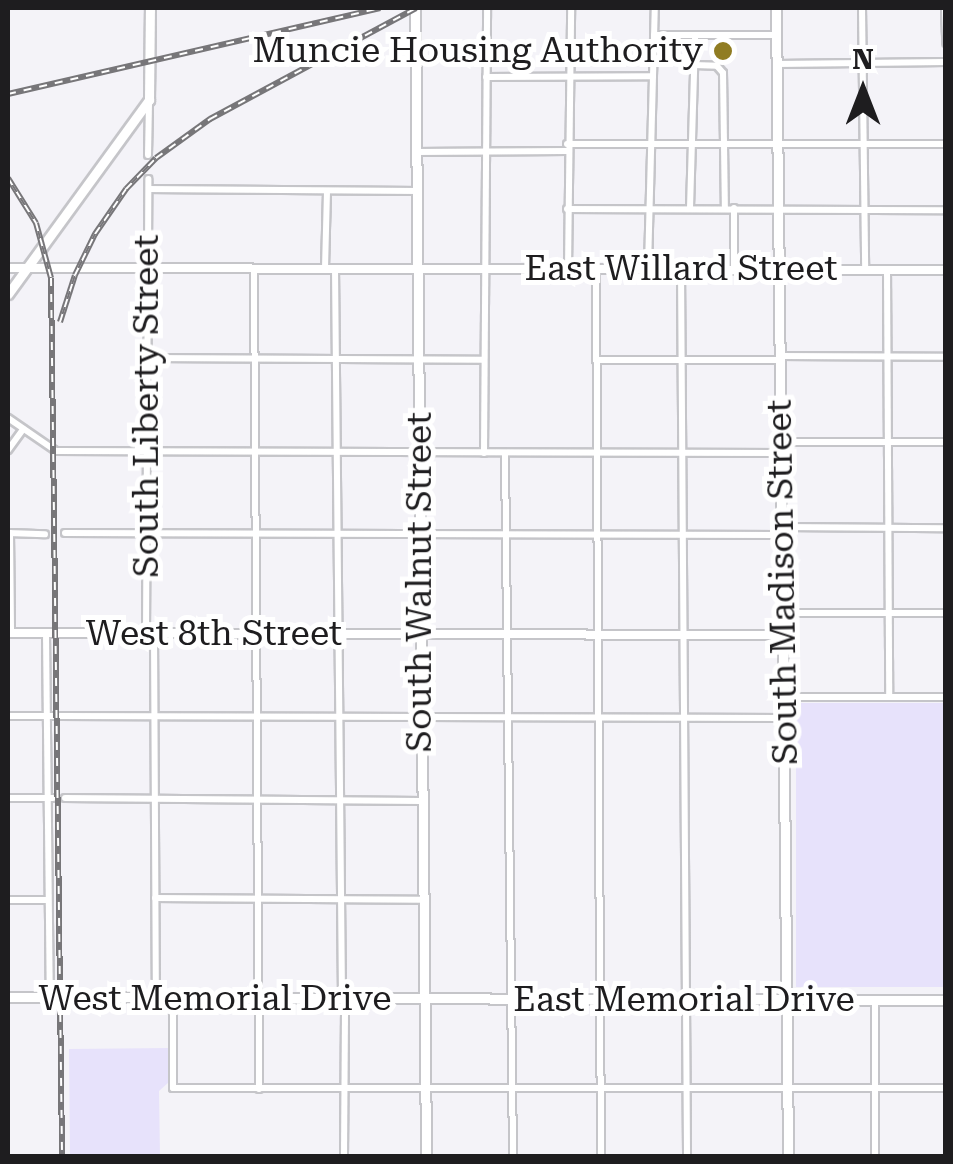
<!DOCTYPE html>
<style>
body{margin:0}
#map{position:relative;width:953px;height:1164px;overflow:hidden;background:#f4f3f8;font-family:"Roboto Serif",serif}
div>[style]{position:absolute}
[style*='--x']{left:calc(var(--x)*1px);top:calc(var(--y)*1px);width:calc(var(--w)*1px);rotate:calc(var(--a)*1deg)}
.green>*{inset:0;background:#e7e2fb;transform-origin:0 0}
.roads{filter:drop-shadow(2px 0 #c5c5c9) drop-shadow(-2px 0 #c5c5c9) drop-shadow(0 2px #c5c5c9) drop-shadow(0 -2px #c5c5c9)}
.minor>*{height:6px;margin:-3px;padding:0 3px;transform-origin:3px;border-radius:3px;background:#fff}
.tertiary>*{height:8px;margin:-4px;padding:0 4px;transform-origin:4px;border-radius:4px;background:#fff}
.secondary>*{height:9px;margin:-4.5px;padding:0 4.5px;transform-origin:4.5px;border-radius:4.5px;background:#fff}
.rail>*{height:6px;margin-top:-3px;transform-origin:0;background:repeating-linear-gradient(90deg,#fff 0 8px,#777679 0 16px);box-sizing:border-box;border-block:2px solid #777679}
.dots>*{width:28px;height:28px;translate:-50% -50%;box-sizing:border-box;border:5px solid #fff;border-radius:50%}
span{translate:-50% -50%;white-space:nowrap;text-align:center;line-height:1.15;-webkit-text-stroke:10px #fff;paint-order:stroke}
.poi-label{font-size:35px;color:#1e1d1f}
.right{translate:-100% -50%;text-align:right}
.street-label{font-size:35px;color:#1e1d1f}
.frame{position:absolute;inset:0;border:10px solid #1e1d1f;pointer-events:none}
.north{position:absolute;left:813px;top:40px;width:100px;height:100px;-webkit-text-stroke:8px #fff;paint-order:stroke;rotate:0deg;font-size:28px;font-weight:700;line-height:40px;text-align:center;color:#1e1d1f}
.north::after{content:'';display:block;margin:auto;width:35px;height:45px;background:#1e1d1f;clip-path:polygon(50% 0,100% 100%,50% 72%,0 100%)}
</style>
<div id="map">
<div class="green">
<div style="left:796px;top:703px;width:149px;height:284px"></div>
<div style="clip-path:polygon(169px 1048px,169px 1082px,159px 1091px,160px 1156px,70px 1156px,69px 1049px)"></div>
</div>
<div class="roads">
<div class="minor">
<div style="--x:862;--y:8;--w:262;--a:89.3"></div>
<div style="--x:945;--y:8;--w:35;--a:88"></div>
<div style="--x:654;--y:35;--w:122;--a:0"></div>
<div style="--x:777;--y:64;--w:169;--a:-0.7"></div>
<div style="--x:694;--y:65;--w:23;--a:2"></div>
<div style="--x:717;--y:66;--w:9;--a:49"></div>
<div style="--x:723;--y:73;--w:135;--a:89.2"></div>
<div style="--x:486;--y:77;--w:167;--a:-0.3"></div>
<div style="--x:567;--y:144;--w:379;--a:0"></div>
<div style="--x:416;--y:152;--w:151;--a:-0.4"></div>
<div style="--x:148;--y:155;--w:53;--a:-88.9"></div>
<div style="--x:149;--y:189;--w:267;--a:0.4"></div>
<div style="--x:690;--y:208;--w:173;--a:-88.3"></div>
<div style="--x:567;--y:209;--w:379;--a:0.2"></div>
<div style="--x:648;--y:267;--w:259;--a:-88.5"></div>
<div style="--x:254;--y:268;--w:821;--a:89.65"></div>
<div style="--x:325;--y:268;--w:77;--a:-88.5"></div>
<div style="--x:335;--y:268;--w:732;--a:89.45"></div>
<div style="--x:568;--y:268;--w:260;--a:-89.3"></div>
<div style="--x:734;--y:268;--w:60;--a:-90"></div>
<div style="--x:596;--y:269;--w:887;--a:89.68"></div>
<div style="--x:681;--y:269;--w:887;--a:89.61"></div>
<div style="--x:887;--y:270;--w:427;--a:89.7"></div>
<div style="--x:780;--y:356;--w:166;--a:0.3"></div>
<div style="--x:148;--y:358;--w:336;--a:0.3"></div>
<div style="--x:596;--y:360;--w:183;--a:0"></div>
<div style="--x:8;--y:418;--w:58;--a:34.5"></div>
<div style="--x:56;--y:451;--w:725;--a:0.16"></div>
<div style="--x:781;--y:442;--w:165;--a:0"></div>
<div style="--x:8;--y:450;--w:26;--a:-54"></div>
<div style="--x:484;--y:453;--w:445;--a:-89.6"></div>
<div style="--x:505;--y:453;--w:703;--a:89.35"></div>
<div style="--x:783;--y:527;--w:163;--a:0.4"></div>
<div style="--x:8;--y:533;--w:37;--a:2"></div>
<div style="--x:10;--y:533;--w:101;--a:89.4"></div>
<div style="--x:65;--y:533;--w:716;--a:0.16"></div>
<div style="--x:784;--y:613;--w:162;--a:0"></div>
<div style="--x:46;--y:634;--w:363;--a:89.4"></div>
<div style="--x:146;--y:634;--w:455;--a:-89.7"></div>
<div style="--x:154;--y:634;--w:364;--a:89.7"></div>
<div style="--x:785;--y:697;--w:161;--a:0"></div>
<div style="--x:8;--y:716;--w:45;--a:0"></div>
<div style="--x:60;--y:716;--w:724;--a:0.16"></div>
<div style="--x:8;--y:798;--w:45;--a:0"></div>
<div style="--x:65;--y:798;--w:356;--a:0.5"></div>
<div style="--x:155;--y:898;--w:267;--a:0.4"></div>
<div style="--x:8;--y:900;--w:40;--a:0"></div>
<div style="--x:173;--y:999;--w:89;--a:90"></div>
<div style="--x:173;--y:1088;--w:773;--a:0"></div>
<div style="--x:875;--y:1000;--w:156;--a:90"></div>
<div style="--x:344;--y:1156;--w:156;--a:-89.6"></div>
</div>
<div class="tertiary">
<div style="--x:8;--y:268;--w:938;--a:0.12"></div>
<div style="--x:8;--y:633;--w:776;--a:0.15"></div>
</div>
<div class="secondary">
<div style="--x:415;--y:8;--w:1148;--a:89.45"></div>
<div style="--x:776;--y:8;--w:1148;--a:89.4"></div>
<div style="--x:8;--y:294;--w:240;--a:-54"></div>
<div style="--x:149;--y:100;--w:92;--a:-89.4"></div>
<div style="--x:8;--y:997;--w:938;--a:0.18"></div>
</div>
</div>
<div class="rail">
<div style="--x:8;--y:94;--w:382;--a:-13"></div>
<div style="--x:8;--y:178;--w:53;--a:58.1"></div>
<div style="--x:36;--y:223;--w:57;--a:74.7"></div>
<div style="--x:51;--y:278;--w:878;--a:89.28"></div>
<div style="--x:60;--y:322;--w:49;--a:-72.3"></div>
<div style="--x:75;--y:275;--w:46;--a:-64"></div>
<div style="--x:95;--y:234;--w:55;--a:-55.4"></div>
<div style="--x:126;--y:189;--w:43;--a:-45.9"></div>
<div style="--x:156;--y:158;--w:67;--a:-35.8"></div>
<div style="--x:210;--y:119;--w:234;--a:-28.3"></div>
</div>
<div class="dots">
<div style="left:723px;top:51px;background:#907c22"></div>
</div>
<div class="poi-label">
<span class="right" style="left:703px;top:51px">Muncie Housing Authority</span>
</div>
<div class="street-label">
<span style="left:681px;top:269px">East Willard Street</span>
<span style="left:147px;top:406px;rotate:-90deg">South Liberty Street</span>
<span style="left:420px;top:582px;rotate:-90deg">South Walnut Street</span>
<span style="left:783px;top:582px;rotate:-91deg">South Madison Street</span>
<span style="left:214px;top:634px">West 8th Street</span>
<span style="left:215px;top:999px">West Memorial Drive</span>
<span style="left:684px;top:1000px">East Memorial Drive</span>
</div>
<div class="frame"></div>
<div class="north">N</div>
</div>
